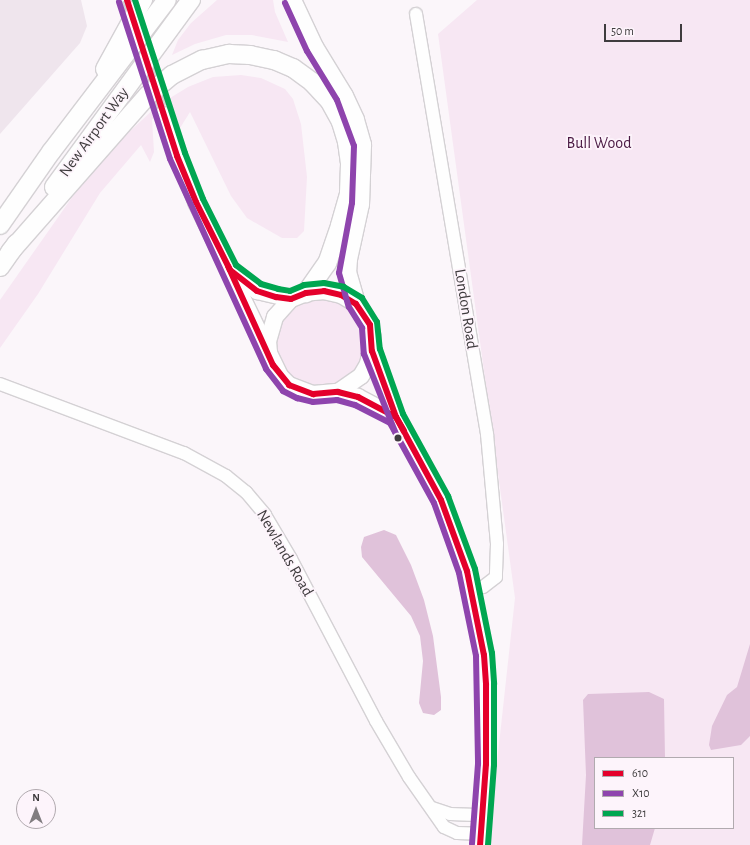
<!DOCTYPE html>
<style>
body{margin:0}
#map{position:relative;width:750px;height:845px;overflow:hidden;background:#fbf6fa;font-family:"Alegreya Sans",sans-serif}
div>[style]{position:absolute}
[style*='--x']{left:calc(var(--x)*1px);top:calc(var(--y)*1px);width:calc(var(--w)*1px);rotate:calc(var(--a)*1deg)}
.built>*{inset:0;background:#efe5ed}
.green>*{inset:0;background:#f7e7f3}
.round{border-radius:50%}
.water>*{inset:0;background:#e0c2da}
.major-tunnel>*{height:16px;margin-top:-8px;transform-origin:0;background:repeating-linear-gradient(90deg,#d5d1d4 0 16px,transparent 0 24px)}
.roads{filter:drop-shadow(1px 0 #d4d1d4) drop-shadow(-1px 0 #d4d1d4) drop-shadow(0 1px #d4d1d4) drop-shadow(0 -1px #d4d1d4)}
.minor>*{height:12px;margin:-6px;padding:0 6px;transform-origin:6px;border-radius:6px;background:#fefefe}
.major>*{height:16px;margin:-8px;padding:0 8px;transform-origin:8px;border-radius:8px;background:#fefefe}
.highway>*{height:18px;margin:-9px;padding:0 9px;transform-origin:9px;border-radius:9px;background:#fefefe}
.bus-1>*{height:6px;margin:-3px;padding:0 3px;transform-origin:3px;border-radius:3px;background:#e4002b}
.bus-2>*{height:6px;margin:-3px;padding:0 3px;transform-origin:3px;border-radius:3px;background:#8e44ad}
.bus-3>*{height:6px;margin:-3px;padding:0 3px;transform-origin:3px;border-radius:3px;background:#00a651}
.dots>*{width:11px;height:11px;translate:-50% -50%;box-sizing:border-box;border:2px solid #fdf4fb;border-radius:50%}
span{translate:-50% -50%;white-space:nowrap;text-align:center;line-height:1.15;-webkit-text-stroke:3.5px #fdf4fb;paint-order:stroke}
.street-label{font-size:16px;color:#3f3c3e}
.park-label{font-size:16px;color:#4a1943}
.legend{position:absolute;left:594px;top:757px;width:140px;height:72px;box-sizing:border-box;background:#fdf4fb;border:1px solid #b1aaaf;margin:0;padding:5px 7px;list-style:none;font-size:12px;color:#3f3c3e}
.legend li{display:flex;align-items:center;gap:8px;height:20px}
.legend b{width:20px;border:1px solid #b1aaaf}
.north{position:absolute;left:16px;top:789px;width:40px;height:40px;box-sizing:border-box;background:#fdf4fb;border:1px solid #b1aaaf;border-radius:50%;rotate:0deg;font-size:11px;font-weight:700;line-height:16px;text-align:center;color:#3f3c3e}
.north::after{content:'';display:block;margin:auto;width:14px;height:18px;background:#817d80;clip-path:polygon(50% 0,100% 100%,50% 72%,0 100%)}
.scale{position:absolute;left:604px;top:24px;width:78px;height:18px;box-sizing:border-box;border:2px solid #3f3c3e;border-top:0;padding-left:5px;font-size:12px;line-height:14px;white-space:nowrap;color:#3f3c3e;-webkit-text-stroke:3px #fdf4fb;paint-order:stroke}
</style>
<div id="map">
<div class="built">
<div style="clip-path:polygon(0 0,81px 0,87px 26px,80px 43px,0 134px)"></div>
</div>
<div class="green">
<div style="clip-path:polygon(217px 0,273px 0,275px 12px,288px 42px,252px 35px,226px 35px,195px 44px,172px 55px,178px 40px,191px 23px)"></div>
<div style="clip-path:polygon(evenodd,477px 0,750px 0,750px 845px,488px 845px,515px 598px,438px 34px,477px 0,595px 758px,733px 758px,733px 828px,595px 828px,595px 758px)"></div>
<div style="clip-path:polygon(241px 75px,261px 78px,285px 89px,293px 99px,301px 124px,307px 177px,304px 231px,297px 238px,282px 238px,247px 218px,231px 196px,190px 112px,180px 128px,174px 111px,152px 119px,154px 152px,150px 162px,141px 145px,100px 193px,38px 294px,0 348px,0 300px,73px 196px,110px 150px,157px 106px,188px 87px,213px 77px)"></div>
<div class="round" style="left:276px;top:297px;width:90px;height:90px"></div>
</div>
<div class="water">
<div style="clip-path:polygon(384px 530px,396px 535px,411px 565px,424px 600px,433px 636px,441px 697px,441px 710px,434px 715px,423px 713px,419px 703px,423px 661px,420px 636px,411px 616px,362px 557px,361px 547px,364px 537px)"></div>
<div style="clip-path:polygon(750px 644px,750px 736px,741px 745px,711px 750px,709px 745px,712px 726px,727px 695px,737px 687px)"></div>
<div style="clip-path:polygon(649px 692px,664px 699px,665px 758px,595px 758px,595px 828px,655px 828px,650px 845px,582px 845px,586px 775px,583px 700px,588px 694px)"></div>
</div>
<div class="major-tunnel">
<div style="--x:127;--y:0;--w:121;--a:72.6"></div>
</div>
<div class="roads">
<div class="minor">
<div style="--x:416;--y:14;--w:426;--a:80.4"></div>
<div style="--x:487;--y:434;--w:110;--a:84.8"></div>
<div style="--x:497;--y:544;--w:33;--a:92"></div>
<div style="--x:496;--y:577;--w:16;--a:142"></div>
<div style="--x:483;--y:587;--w:12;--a:166"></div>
<div style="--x:0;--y:384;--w:197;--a:20.6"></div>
<div style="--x:184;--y:453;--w:48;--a:28.7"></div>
<div style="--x:226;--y:476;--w:26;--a:39"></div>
<div style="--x:246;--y:492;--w:30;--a:50"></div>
<div style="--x:265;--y:515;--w:51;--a:59.4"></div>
<div style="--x:291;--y:559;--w:183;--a:62.3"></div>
<div style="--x:376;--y:721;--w:65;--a:59.5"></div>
<div style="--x:409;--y:777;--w:61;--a:55"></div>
<div style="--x:444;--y:827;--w:14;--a:25"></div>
<div style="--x:457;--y:833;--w:24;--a:2"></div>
<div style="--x:432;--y:808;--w:19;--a:18"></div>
<div style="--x:450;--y:814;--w:33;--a:2"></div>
</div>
<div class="major">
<div style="--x:163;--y:115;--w:93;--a:69.2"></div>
<div style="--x:196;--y:202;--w:193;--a:64.2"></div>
<div style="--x:280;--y:376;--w:13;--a:45"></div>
<div style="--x:289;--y:385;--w:26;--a:21"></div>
<div style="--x:313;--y:394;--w:25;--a:-5"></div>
<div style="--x:338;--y:392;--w:28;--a:-35"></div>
<div style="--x:361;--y:376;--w:14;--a:-60"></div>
<div style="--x:368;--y:364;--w:26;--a:-79"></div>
<div style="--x:373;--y:338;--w:13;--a:-103"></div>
<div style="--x:370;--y:325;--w:25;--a:-124"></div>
<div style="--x:356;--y:304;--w:17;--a:-149"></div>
<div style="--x:341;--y:295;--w:17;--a:-167"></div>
<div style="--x:324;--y:291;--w:18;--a:174"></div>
<div style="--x:306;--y:293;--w:16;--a:158"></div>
<div style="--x:291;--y:299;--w:24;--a:132"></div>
<div style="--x:275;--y:317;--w:25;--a:106"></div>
<div style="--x:268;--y:341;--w:12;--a:85"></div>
<div style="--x:231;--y:271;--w:33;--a:38"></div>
<div style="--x:257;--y:291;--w:35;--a:13"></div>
<div style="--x:372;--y:351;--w:70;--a:70"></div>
<div style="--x:396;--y:417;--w:94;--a:61.5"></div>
<div style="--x:441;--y:500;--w:76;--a:69.9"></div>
<div style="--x:467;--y:571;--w:86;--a:78.6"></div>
<div style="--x:484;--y:655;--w:30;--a:86"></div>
<div style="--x:486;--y:685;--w:79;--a:90"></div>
<div style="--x:486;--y:764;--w:81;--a:94.2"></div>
<div style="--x:338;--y:392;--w:21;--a:14"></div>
<div style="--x:358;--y:397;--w:43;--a:27.8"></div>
</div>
<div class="highway">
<div style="--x:292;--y:0;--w:52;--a:64.9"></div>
<div style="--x:314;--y:47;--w:57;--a:58.5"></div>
<div style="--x:344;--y:96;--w:26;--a:65"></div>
<div style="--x:355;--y:120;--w:26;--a:74"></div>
<div style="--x:362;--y:145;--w:59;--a:91.9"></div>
<div style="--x:360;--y:204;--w:56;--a:102.3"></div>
<div style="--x:348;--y:259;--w:13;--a:94"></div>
<div style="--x:347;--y:272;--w:33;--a:74"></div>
<div style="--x:105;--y:69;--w:79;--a:-61.2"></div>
<div style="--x:54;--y:187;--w:232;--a:-53.8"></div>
<div style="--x:0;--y:225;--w:89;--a:-55.1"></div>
<div style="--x:51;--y:152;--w:191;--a:-52.7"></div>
<div style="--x:10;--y:252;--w:209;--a:-48.7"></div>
<div style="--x:148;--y:95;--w:31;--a:-40"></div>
<div style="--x:172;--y:75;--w:34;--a:-27"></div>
<div style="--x:202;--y:60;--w:28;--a:-13"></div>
<div style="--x:229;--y:54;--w:21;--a:3"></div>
<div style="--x:250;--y:55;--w:25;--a:12"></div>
<div style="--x:274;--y:60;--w:21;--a:23"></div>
<div style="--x:293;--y:68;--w:24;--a:36"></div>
<div style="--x:312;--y:82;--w:25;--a:47"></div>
<div style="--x:329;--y:100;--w:25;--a:61"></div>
<div style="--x:341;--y:122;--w:21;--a:73"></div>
<div style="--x:347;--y:142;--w:22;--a:82"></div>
<div style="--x:350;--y:164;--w:30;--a:92"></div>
<div style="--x:349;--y:194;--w:33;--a:106"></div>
<div style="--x:340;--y:226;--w:39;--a:109"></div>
<div style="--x:327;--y:263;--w:37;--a:125"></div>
<div style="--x:0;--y:267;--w:29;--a:-55"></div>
</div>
</div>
<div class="bus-1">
<div style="--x:127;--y:0;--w:164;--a:72.2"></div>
<div style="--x:177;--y:156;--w:50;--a:67.6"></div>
<div style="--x:196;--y:202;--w:76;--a:63.4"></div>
<div style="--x:230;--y:270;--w:34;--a:38"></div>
<div style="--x:257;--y:291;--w:20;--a:18"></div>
<div style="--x:276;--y:297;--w:15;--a:8"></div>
<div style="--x:291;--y:299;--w:16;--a:-22"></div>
<div style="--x:306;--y:293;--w:18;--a:-6"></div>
<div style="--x:324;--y:291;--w:17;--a:13"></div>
<div style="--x:341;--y:295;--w:17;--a:31"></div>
<div style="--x:356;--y:304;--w:25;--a:56"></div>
<div style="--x:370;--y:325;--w:26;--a:86"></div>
<div style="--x:372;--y:351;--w:70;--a:70"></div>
<div style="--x:396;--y:417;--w:94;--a:61.5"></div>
<div style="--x:441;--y:500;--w:76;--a:69.9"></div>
<div style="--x:467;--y:571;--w:86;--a:78.6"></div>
<div style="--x:484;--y:655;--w:30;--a:86"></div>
<div style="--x:486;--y:685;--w:79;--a:90"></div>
<div style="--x:486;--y:764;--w:81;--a:94.2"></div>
<div style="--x:228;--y:266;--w:109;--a:65.6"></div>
<div style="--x:273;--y:365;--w:26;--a:51"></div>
<div style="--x:289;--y:385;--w:26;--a:21"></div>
<div style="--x:313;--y:394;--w:25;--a:-5"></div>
<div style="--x:338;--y:392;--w:21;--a:14"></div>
<div style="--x:358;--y:397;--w:43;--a:27.8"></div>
<div style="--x:396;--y:417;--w:16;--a:60"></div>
</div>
<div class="bus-2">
<div style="--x:119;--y:2;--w:165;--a:72"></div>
<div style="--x:170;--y:159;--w:231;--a:65.4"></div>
<div style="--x:266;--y:369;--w:28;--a:52"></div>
<div style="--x:283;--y:391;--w:16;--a:27"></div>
<div style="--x:297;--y:398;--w:16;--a:14"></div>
<div style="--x:313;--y:402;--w:24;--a:-5"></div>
<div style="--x:337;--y:400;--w:19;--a:16"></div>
<div style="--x:355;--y:405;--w:39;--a:27"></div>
<div style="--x:390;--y:423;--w:91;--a:61.2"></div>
<div style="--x:434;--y:503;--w:74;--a:70.3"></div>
<div style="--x:459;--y:573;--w:85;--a:78.4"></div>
<div style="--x:476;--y:656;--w:108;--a:88.9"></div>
<div style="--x:478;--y:764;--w:80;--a:94.3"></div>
<div style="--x:285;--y:3;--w:53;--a:65.4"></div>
<div style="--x:307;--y:51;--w:57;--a:58.5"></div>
<div style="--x:337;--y:100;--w:49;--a:69.7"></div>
<div style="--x:354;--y:146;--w:57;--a:92"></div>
<div style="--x:352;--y:203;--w:71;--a:100.5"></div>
<div style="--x:339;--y:273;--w:35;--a:74"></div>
<div style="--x:349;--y:307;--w:25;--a:58"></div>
<div style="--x:362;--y:328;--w:26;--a:86"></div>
<div style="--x:364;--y:354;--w:86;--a:68.2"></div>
</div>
<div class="bus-3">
<div style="--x:135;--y:0;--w:161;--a:71.9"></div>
<div style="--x:185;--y:153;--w:49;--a:68.6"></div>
<div style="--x:203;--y:199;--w:74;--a:63.4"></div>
<div style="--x:236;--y:265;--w:31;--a:37"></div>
<div style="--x:261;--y:284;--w:18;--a:16"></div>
<div style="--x:278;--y:289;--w:12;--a:9"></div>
<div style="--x:290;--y:291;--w:15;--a:-23"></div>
<div style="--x:304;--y:285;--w:20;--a:-6"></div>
<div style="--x:324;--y:283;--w:20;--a:11"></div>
<div style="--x:344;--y:287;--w:21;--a:31"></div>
<div style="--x:362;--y:298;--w:28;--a:58"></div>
<div style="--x:377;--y:322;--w:27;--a:84"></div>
<div style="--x:380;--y:349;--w:69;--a:70.5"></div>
<div style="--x:403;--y:414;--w:94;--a:61.2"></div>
<div style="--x:448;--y:496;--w:78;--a:69.7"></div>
<div style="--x:475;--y:569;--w:86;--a:78.6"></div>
<div style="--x:492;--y:653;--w:31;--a:86"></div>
<div style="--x:494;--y:684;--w:81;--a:90"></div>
<div style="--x:494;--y:765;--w:80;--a:94.3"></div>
</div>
<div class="dots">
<div style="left:398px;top:438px;background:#3f3c3e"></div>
</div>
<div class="street-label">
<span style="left:94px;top:132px;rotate:-54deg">New Airport Way</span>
<span style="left:466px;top:309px;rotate:81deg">London Road</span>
<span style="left:285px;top:553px;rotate:60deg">Newlands Road</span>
</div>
<div class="park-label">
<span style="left:599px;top:143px">Bull Wood</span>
</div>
<ul class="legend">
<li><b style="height:5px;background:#e4002b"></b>610</li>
<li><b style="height:5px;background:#8e44ad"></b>X10</li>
<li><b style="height:5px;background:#00a651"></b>321</li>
</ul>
<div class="north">N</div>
<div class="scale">50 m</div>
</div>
